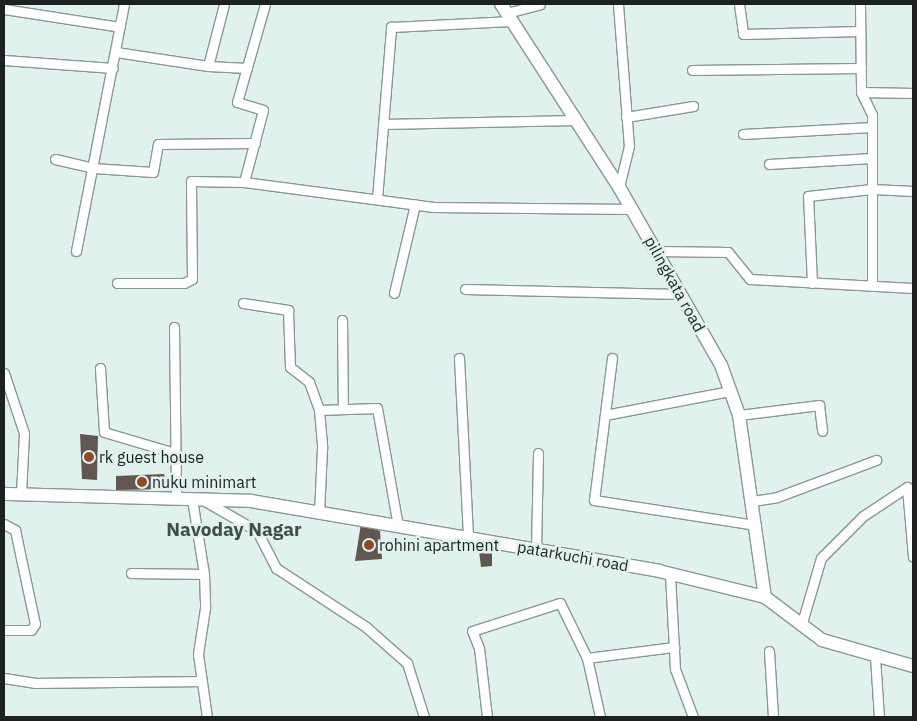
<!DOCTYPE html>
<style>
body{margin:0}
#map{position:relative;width:917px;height:721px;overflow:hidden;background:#e1f1ee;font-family:"IBM Plex Sans",sans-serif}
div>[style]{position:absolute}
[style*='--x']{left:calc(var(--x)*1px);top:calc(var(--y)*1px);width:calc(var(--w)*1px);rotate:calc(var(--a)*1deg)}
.building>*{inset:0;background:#625651}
.roads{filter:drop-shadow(1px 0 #899895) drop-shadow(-1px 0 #899895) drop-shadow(0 1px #899895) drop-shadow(0 -1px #899895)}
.street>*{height:9px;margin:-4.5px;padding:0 4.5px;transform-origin:4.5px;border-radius:4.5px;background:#fff}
.secondary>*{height:12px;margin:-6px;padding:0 6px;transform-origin:6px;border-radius:6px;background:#fff}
.dots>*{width:14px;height:14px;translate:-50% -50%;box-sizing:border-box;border:2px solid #e1f1ee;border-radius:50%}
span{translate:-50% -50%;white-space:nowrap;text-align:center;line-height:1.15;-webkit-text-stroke:5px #e1f1ee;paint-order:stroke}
.street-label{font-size:16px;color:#1c2221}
.poi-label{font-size:16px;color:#1c2221}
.left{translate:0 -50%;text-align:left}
.quarter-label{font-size:19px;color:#404e4b;font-weight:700}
.frame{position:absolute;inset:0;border:5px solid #1c2221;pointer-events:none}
</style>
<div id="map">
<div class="building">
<div style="clip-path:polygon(80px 434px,98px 436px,97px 480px,82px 479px)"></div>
<div style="clip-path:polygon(164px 474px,170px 489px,116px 490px,116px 476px)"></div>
<div style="clip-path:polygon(361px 524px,380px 531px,382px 559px,355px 561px)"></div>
<div style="clip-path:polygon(492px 550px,492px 566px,481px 567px,479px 551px)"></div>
</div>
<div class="roads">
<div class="street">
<div style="--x:265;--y:4;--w:102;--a:105.9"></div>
<div style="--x:237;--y:102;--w:27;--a:17"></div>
<div style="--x:263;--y:110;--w:74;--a:104.8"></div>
<div style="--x:244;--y:182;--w:191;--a:7.5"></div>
<div style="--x:433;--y:207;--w:200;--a:0.6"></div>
<div style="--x:618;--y:4;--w:142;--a:85.6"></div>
<div style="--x:629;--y:146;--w:42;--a:103.7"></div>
<div style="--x:739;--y:4;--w:30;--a:82"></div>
<div style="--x:743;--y:34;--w:117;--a:-1.5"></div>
<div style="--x:860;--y:4;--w:88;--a:89.3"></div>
<div style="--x:861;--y:92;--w:25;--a:64"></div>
<div style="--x:872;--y:115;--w:171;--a:90"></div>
<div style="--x:4;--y:9;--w:117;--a:8.8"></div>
<div style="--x:507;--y:13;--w:34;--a:-15"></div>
<div style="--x:116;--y:52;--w:93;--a:8.7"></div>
<div style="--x:208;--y:66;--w:64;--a:-75.5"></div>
<div style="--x:4;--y:60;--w:109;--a:4.2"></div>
<div style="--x:208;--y:66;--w:39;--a:3"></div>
<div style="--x:692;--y:70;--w:169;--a:-0.7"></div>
<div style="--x:861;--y:92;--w:52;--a:1.1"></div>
<div style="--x:626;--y:117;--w:68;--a:-9.3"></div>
<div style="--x:383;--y:124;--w:193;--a:-1.2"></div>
<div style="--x:743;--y:134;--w:129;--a:-3.1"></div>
<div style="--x:55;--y:159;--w:39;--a:13"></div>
<div style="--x:93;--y:168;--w:60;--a:3.8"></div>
<div style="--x:153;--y:172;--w:28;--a:-80"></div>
<div style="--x:158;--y:144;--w:97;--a:-0.6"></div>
<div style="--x:769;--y:164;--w:103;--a:-3.3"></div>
<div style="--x:377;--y:199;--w:173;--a:-85.3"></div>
<div style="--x:391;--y:27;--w:121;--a:-2.8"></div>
<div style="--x:76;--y:251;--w:252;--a:-79"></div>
<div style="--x:658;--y:251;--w:70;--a:0.8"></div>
<div style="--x:728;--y:252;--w:35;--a:51"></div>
<div style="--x:750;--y:279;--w:163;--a:3.2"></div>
<div style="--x:117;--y:283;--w:67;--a:0"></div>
<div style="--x:184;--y:283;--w:9;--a:-27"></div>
<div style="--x:192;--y:279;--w:98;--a:-90.6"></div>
<div style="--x:191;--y:181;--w:53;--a:1.1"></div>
<div style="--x:812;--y:283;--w:87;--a:-92.6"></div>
<div style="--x:808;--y:196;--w:64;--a:-6.2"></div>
<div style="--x:872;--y:189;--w:41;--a:2.8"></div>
<div style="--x:465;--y:289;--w:215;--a:1.3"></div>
<div style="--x:394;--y:293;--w:91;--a:-76.7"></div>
<div style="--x:243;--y:303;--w:46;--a:8.8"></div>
<div style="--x:288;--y:310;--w:57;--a:88"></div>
<div style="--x:290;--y:367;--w:24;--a:38"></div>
<div style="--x:309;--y:382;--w:30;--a:70"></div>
<div style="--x:319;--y:410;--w:38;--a:85"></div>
<div style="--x:322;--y:448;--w:65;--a:92.6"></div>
<div style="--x:342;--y:320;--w:89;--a:89.4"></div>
<div style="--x:174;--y:327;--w:172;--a:89.3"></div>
<div style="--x:459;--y:358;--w:180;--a:87.1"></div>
<div style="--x:612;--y:358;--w:143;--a:97.2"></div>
<div style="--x:594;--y:500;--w:164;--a:8.8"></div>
<div style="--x:100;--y:368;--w:64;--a:86.4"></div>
<div style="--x:104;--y:432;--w:74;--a:16.5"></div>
<div style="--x:4;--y:373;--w:63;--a:71.6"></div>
<div style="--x:24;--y:433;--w:62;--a:92.8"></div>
<div style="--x:319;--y:410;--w:58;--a:-2"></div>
<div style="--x:377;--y:408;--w:120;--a:79.9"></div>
<div style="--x:605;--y:415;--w:127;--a:-10.9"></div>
<div style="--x:739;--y:415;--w:81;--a:-7.1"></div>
<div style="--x:819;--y:405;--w:26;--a:83"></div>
<div style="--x:192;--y:499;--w:76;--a:80.9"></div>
<div style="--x:204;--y:574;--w:34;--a:88"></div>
<div style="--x:205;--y:608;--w:47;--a:98.7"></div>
<div style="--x:198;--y:654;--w:64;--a:81.9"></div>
<div style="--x:205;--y:501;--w:60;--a:30"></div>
<div style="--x:257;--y:531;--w:42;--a:62.8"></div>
<div style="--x:276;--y:568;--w:108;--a:33.2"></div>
<div style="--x:366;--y:627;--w:55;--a:41.3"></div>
<div style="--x:407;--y:663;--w:57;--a:72.5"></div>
<div style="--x:753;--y:501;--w:24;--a:-9"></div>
<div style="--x:777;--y:497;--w:106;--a:-20.5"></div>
<div style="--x:4;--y:524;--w:13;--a:29"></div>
<div style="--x:15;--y:530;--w:96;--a:78"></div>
<div style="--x:35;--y:624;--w:7;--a:124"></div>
<div style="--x:31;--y:630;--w:27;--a:180"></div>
<div style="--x:536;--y:550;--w:97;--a:-88.8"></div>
<div style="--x:131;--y:573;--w:73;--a:0.8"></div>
<div style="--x:670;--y:574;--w:95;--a:87"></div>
<div style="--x:675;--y:669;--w:51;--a:69.4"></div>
<div style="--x:801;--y:626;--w:71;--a:-73.6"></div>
<div style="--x:821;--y:558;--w:59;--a:-45"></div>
<div style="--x:863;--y:516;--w:53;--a:-33.4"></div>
<div style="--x:907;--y:487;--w:70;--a:85.1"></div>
<div style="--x:769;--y:651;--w:66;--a:86.5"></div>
<div style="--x:875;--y:657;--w:60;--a:86.2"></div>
<div style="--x:4;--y:678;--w:32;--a:9"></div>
<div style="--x:36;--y:683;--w:166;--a:-0.7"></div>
<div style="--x:487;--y:717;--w:69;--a:-96.6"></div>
<div style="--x:479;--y:648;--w:18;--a:-112"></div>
<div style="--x:472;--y:631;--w:92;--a:-17.7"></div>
<div style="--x:560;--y:603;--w:61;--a:63.9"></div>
<div style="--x:600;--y:717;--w:60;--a:-102.4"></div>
<div style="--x:587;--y:658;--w:88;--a:-7.2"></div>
</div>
<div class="secondary">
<div style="--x:501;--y:4;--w:218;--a:57.2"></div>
<div style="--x:619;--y:187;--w:205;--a:60.2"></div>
<div style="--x:721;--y:365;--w:53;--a:70.2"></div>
<div style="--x:739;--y:415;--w:184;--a:81.9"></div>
<div style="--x:4;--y:494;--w:247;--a:1.6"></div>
<div style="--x:251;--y:501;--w:414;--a:9.7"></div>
<div style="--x:659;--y:571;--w:109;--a:13.8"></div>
<div style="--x:765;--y:597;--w:71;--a:37"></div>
<div style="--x:822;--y:640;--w:95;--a:15.9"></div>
</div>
</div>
<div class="dots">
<div style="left:89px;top:457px;background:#904926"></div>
<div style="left:142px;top:482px;background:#904926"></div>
<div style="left:369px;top:545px;background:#904926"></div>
</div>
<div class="street-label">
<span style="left:675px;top:284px;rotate:61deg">pilingkata road</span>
<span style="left:573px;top:556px;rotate:10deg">patarkuchi road</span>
</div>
<div class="poi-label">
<span class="left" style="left:99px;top:457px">rk guest house</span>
<span class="left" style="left:152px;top:482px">nuku minimart</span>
<span class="left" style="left:379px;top:545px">rohini apartment</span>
</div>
<div class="quarter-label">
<span style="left:234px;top:530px">Navoday Nagar</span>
</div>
<div class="frame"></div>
</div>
